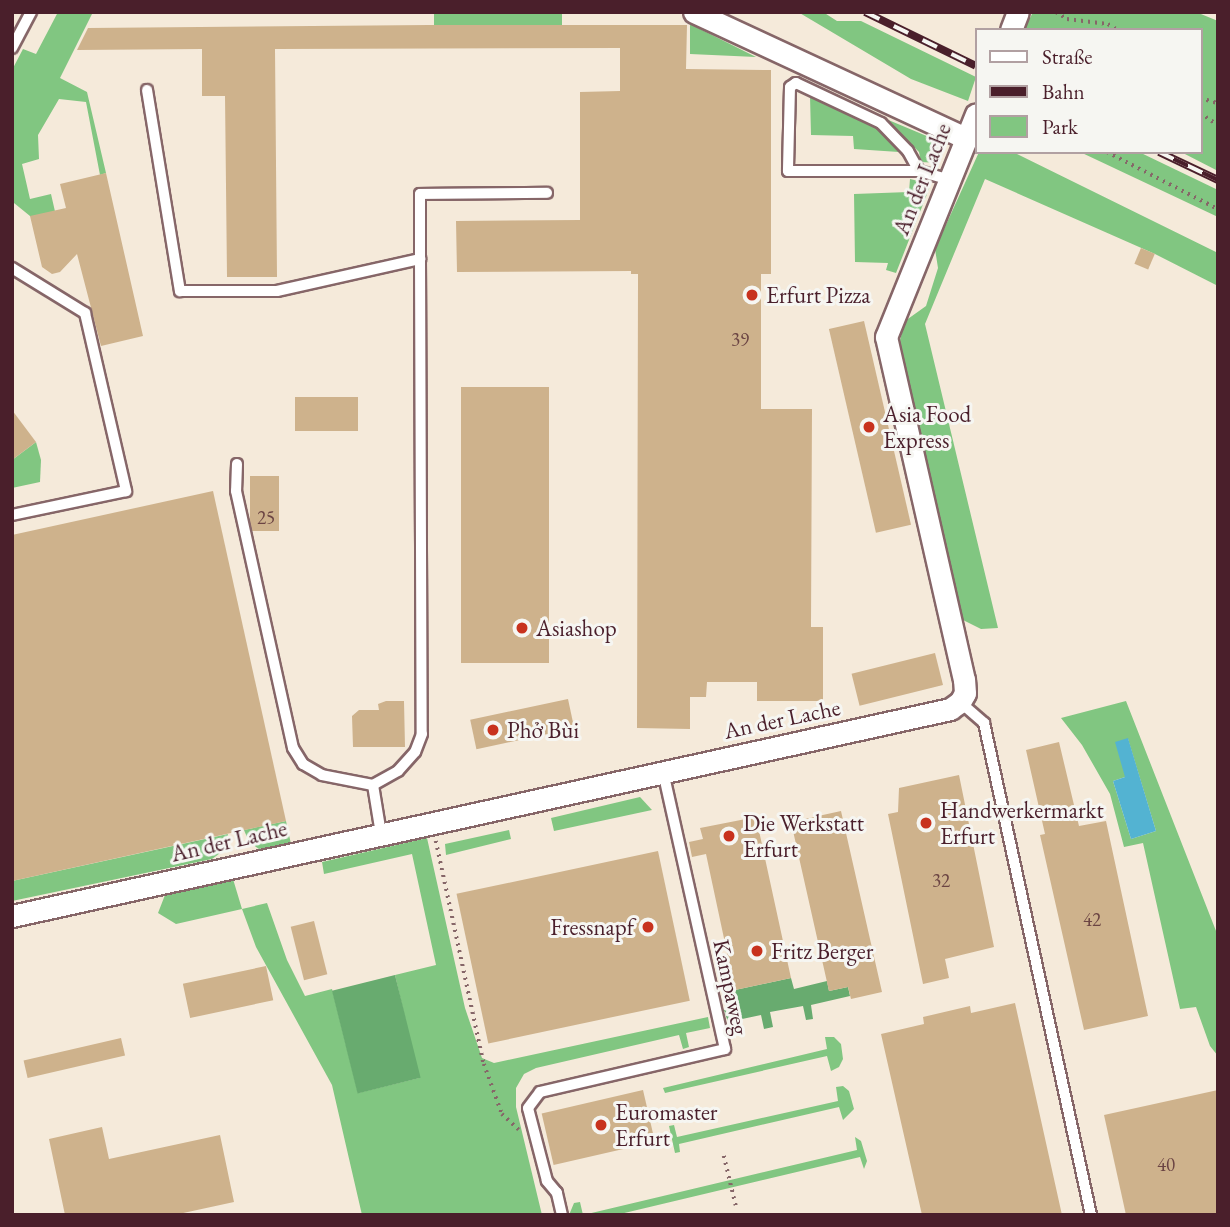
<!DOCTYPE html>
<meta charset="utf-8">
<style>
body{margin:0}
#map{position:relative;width:1230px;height:1227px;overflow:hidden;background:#f5eada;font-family:"EB Garamond",serif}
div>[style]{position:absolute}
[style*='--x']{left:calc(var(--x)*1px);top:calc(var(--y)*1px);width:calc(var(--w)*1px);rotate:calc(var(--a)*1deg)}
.green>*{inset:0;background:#81c681;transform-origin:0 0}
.forest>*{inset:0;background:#68ab6f;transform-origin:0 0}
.water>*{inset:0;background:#53b3d2}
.building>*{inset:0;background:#ceb28c;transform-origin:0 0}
.path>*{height:3.5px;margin-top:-1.75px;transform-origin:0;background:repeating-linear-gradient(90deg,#866668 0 2px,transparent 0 7px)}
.roads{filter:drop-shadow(2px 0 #866668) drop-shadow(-2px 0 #866668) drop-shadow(0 2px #866668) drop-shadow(0 -2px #866668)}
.service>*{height:10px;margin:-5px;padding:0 5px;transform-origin:5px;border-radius:5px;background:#fff}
.minor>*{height:21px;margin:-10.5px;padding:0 10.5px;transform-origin:10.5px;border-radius:10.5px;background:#fff}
.rail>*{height:8px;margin-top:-4px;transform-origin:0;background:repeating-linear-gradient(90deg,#f6f6f2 0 16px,#4a1f2b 0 32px);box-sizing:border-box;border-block:2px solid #4a1f2b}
.dots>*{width:19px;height:19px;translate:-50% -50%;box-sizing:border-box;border:4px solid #f6f6f2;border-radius:50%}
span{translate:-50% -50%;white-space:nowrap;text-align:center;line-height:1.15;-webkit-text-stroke:6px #f6f6f2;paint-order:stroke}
.number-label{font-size:19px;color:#6b4443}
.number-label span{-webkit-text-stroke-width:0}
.street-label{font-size:23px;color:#4a1f2b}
.poi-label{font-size:23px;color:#4a1f2b}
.left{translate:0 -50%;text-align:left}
.right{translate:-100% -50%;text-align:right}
.frame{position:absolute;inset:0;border:14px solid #4a1f2b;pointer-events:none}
.legend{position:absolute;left:975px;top:28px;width:228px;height:126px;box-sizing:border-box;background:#f6f6f2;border:2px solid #b1a0a2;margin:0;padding:9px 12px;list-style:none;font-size:21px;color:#4a1f2b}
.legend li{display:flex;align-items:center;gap:14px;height:35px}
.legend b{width:35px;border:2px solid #b1a0a2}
</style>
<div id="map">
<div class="green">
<div style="clip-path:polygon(58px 12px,93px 12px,60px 78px,87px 92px,106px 173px,100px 175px,86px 102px,59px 99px,38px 135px,39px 159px,22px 164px,30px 199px,51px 194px,62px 242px,14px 203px,12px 206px,12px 70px,23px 49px,36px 54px)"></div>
<div style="left:434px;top:12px;width:128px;height:14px"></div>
<div style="clip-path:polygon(798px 12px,823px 12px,837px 21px,861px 21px,976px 77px,968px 101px,911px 79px)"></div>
<div style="clip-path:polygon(1033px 12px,1196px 12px,1218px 21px,1218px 171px,1181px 152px,1200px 152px,1200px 30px,1024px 30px)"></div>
<div style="clip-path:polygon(690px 24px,756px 57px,690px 54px)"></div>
<div style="clip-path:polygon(810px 96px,876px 127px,899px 152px,854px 149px,853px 136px,811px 135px)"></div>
<div style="clip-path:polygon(886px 119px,929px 137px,938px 147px,941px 155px,939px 163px,921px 162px,919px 152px)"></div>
<div style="clip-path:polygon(979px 152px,1013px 152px,1218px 253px,1218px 286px,1155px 254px,985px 179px,925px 324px,998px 628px,981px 629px,961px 619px,900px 340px,905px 321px,926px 306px,938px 268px,935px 249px)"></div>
<div style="clip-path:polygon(1080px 152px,1139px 152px,1218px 190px,1218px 217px)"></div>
<div style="clip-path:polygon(910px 179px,931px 184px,896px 273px,886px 270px,888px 263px,855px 262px,854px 194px,909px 192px)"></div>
<div style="clip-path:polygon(36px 442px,41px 460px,40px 482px,12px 488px,12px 460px)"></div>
<div style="clip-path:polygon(evenodd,1126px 701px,1218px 936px,1218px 1056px,1210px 1046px,1196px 1007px,1180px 1009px,1143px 843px,1124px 847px,1110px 794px,1082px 745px,1061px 718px,1126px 701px,1128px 739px,1156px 831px,1131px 839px,1113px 781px,1125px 777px,1128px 739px)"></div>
<div style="clip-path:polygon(640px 797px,652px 810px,554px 831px,551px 818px)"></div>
<div style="clip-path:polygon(286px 821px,291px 844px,259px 849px,249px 842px,244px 830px)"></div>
<div style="clip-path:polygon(509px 830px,511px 839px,446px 855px,445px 844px)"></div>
<div style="clip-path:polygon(228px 834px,223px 851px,212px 859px,12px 901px,12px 881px)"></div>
<div style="clip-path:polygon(427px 838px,465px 1008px,482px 1058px,494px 1063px,708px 1017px,710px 1028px,686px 1033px,689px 1047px,683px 1049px,679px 1035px,536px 1068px,524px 1074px,516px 1088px,516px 1107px,542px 1215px,362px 1215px,332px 1085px,256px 947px,242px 909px,176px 924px,158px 913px,165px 895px,233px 879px,242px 909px,267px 903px,287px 960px,305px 996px,332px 989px,358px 1093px,419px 1078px,395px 975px,436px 965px,412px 854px,324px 874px,322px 862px)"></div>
<div style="clip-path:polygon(825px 1037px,834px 1037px,841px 1044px,843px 1059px,839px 1067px,831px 1071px,827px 1056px,665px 1093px,663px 1088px,827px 1049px)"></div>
<div style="clip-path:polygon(843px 1086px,849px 1091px,854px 1109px,843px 1120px,839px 1107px,679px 1144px,680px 1152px,675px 1153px,669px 1126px,674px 1125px,677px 1137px,838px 1101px,836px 1087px)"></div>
<div style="clip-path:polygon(855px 1137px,861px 1141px,867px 1161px,864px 1169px,860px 1157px,616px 1215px,569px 1215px,574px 1203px,580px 1202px,583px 1215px,857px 1150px)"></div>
</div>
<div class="forest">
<div style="left:395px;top:975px;width:106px;height:65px;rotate:76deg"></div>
<div style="clip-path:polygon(791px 978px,794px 989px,827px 981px,829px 991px,848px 987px,850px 996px,811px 1005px,813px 1019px,806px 1020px,803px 1006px,770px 1012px,773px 1027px,764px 1029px,761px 1015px,728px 1022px,724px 1010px,737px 1008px,735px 990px)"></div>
</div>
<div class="water">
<div style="clip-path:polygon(1128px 738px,1156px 831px,1131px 839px,1113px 781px,1125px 777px,1115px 742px)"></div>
</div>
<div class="building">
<div style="clip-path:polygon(429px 25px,687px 25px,686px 69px,771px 70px,771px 274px,761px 274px,761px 409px,812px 409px,811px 627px,823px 627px,823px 701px,757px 701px,757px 682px,707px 682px,706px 697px,690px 697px,690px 729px,637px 728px,638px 274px,631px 274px,631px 271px,457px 272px,456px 221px,580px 220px,580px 92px,620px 91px,620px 48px,275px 49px,277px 277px,227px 277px,225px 96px,202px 96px,202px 49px,77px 50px,88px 28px)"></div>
<div style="clip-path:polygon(106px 173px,143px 336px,101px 346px,77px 254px,60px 272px,52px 274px,42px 267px,30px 216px,66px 208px,60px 184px)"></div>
<div style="left:1141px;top:248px;width:15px;height:17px;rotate:23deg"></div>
<div style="left:864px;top:321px;width:209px;height:36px;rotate:77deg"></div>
<div style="left:549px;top:387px;width:276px;height:88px;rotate:90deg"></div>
<div style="left:295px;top:397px;width:63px;height:34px"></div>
<div style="clip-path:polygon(12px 410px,36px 442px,12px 460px)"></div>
<div style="left:279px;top:476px;width:55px;height:29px;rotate:90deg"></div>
<div style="clip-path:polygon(213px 491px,286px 821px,12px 881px,12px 535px)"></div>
<div style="left:935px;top:653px;width:33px;height:86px;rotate:76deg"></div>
<div style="left:568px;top:699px;width:30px;height:100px;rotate:78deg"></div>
<div style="clip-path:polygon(386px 701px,404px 701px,405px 747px,353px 747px,352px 716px,359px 710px,379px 710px,378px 704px)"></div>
<div style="clip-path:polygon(1059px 742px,1079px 826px,1106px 821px,1148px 1016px,1084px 1030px,1040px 835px,1045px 834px,1026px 750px)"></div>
<div style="clip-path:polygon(959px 775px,994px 947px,945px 959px,949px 978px,923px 984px,888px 814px,898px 812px,899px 788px)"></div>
<div style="clip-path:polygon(841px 811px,882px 992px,851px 999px,848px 987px,829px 991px,791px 822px)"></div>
<div style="clip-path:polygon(756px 817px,791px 978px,735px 990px,706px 854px,692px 857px,689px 842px,703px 839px,700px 828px)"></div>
<div style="left:658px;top:851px;width:153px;height:206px;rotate:78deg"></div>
<div style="left:314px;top:921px;width:55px;height:24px;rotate:76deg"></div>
<div style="left:266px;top:966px;width:35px;height:85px;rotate:78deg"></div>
<div style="clip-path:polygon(1015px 1003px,1062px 1215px,922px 1215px,881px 1034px,924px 1024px,923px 1017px,970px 1006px,971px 1013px)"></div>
<div style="left:121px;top:1038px;width:18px;height:100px;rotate:77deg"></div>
<div style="left:643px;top:1090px;width:53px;height:104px;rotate:77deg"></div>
<div style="clip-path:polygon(1218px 1090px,1218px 1215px,1126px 1215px,1104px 1115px)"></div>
<div style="clip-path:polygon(102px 1127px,109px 1159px,220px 1135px,234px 1202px,174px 1215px,65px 1215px,49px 1139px)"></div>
</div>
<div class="path">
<div style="--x:1056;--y:12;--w:13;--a:32"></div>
<div style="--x:1067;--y:19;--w:41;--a:7"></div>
<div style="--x:1108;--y:24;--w:12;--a:31"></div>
<div style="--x:1200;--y:98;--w:19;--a:16"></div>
<div style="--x:1200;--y:113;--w:22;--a:34"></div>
<div style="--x:1107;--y:152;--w:125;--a:27.2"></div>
<div style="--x:436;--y:841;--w:228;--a:77.9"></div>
<div style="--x:484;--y:1064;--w:53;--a:70.2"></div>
<div style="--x:502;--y:1114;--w:23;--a:43"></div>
<div style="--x:724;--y:1156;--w:51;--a:76.5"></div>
</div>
<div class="roads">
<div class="service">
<div style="--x:12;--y:48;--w:41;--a:-62.2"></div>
<div style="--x:147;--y:90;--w:204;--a:80.7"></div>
<div style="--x:180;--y:291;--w:97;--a:0"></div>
<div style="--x:277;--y:291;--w:147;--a:-12.6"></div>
<div style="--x:420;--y:259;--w:475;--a:89.8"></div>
<div style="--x:422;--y:734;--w:19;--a:111"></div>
<div style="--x:415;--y:752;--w:25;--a:132"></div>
<div style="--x:398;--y:771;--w:29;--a:151"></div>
<div style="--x:373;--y:785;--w:50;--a:80.7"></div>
<div style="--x:919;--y:171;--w:23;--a:-119"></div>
<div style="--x:908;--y:151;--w:39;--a:-134"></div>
<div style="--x:881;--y:123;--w:94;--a:-154.8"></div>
<div style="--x:796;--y:83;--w:7;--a:146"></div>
<div style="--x:790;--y:87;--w:84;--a:91.4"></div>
<div style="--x:788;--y:171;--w:131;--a:0"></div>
<div style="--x:919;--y:171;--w:32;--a:16"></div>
<div style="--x:420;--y:259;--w:65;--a:-90"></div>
<div style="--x:420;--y:194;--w:127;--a:-0.5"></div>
<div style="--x:12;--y:268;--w:86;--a:31.7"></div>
<div style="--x:85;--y:313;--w:183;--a:77"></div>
<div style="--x:126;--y:491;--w:116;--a:168.1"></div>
<div style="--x:237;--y:464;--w:27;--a:92"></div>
<div style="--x:236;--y:491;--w:263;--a:77.5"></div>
<div style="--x:293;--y:748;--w:19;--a:58"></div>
<div style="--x:303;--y:764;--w:22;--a:30"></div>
<div style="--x:322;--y:775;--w:52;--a:11.1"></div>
<div style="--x:960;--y:702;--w:32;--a:41"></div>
<div style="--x:984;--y:723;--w:504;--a:77.73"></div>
<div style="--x:562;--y:1215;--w:23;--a:-103"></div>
<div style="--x:557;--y:1193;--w:16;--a:-130"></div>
<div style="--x:547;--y:1181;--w:75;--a:-104.6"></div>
<div style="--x:528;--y:1108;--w:20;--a:-53"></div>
<div style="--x:540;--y:1092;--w:190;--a:-13.1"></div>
<div style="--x:725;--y:1049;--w:284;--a:-102.6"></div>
</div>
<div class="minor">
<div style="--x:694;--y:12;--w:301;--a:24.9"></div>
<div style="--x:1011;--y:30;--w:19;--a:-69"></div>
<div style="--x:12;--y:916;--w:961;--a:-12.44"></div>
<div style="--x:950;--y:709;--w:12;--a:-35"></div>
<div style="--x:960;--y:702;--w:10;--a:-61"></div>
<div style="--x:965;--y:693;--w:13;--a:-94"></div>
<div style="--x:964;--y:680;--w:352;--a:-102.8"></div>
<div style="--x:886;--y:337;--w:240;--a:-68"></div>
</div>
</div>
<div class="rail">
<div style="--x:865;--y:12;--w:123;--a:25.9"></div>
<div style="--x:1159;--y:152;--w:65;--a:25.4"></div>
</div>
<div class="dots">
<div style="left:752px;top:295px;background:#c8321e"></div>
<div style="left:869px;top:427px;background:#c8321e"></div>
<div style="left:522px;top:628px;background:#c8321e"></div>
<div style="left:493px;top:730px;background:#c8321e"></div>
<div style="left:926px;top:823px;background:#c8321e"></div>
<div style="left:729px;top:836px;background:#c8321e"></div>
<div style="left:648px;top:927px;background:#c8321e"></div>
<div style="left:757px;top:951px;background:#c8321e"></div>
<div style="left:601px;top:1125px;background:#c8321e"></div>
</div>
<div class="number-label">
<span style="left:740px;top:340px">39</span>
<span style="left:266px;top:518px">25</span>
<span style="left:941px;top:881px">32</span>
<span style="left:1092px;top:920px">42</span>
<span style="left:1166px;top:1165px">40</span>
</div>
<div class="street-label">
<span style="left:922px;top:179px;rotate:-68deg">An der Lache</span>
<span style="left:782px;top:719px;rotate:-12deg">An der Lache</span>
<span style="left:229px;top:841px;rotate:-13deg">An der Lache</span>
<span style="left:731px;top:987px;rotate:78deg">Kampaweg</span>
</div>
<div class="poi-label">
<span class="left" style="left:766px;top:295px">Erfurt Pizza</span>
<span class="left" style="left:883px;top:427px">Asia Food<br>Express</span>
<span class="left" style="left:536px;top:628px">Asiashop</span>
<span class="left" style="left:507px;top:730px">Phở Bùi</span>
<span class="left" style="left:940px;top:823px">Handwerkermarkt<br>Erfurt</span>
<span class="left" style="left:743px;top:836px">Die Werkstatt<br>Erfurt</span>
<span class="right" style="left:634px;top:927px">Fressnapf</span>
<span class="left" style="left:771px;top:951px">Fritz Berger</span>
<span class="left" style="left:615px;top:1125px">Euromaster<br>Erfurt</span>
</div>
<div class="frame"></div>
<ul class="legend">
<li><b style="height:9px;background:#fff"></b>Straße</li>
<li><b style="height:9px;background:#4a1f2b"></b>Bahn</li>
<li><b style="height:19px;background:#81c681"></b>Park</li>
</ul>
</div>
